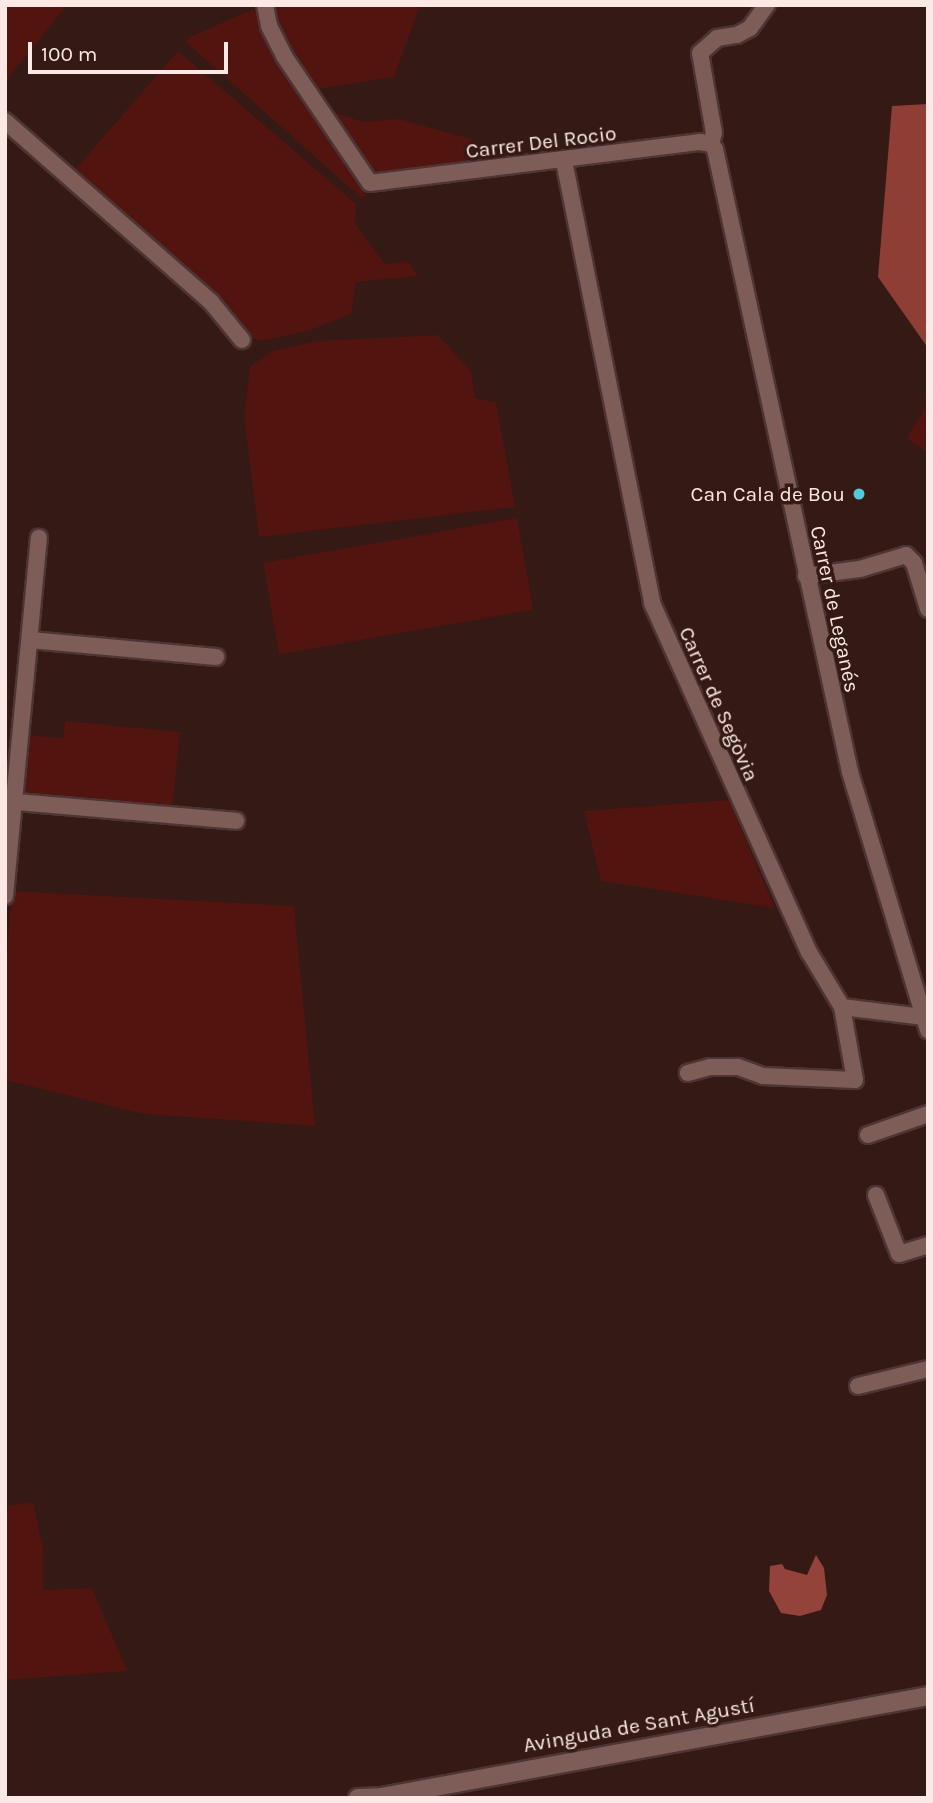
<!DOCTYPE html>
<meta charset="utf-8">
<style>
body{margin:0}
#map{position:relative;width:933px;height:1803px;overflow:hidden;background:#341915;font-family:Karla,sans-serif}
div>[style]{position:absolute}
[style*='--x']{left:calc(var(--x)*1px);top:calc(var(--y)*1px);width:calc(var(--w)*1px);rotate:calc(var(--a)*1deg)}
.green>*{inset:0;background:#52140e;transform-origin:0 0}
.forest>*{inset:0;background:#8e3e35}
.water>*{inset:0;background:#934339}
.roads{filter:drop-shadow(2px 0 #4c3534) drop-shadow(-2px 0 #4c3534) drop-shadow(0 2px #4c3534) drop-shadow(0 -2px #4c3534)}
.minor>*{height:16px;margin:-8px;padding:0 8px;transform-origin:8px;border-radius:8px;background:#7e5c57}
.tertiary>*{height:18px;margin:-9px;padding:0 9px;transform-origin:9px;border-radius:9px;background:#7e5c57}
.dots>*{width:19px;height:19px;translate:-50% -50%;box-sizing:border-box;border:4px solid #341915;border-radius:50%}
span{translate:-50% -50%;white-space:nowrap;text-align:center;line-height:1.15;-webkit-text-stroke:7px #341915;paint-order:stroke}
.street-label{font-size:21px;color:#fce8e4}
.poi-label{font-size:21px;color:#fce8e4}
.right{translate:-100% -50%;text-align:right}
.frame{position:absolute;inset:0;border:7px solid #fce8e4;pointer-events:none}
.scale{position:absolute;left:28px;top:42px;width:200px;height:32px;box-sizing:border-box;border:4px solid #fce8e4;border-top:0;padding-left:9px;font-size:21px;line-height:24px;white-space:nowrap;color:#fce8e4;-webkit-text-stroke:5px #341915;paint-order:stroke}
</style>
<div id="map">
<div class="green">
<div style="clip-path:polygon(5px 5px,67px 5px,5px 82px)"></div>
<div style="clip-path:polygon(251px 5px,259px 18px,269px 44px,358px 180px,365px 196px,361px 198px,186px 42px,190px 37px,253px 9px)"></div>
<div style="clip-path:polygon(270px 5px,420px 5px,394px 77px,317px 89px,335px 113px,364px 122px,399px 119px,475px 140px,480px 166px,373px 178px,293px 64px,275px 27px)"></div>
<div style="clip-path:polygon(178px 51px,356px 204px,355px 224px,385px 264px,408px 261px,418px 276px,356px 282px,351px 314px,311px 330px,262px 341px,245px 336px,72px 173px)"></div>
<div style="clip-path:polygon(438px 335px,471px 371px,475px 398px,496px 402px,515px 507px,259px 537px,244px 417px,250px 366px,273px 351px,317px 341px)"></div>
<div style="clip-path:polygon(924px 394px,928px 397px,928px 453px,907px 438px,926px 407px)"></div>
<div style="left:517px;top:518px;width:93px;height:258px;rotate:80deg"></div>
<div style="clip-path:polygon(65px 721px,180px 732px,172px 811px,21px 797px,27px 735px,63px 738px)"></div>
<div style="clip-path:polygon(729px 800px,775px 908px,601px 881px,584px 811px)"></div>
<div style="clip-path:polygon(12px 891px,294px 906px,315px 1126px,144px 1114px,5px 1080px,5px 972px)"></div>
<div style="clip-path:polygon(33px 1502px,43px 1549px,43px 1590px,92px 1588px,127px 1671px,5px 1680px,5px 1506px)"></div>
</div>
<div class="forest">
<div style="clip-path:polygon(928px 104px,928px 348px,878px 277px,892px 106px)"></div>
</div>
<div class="water">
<div style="clip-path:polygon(816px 1555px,824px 1568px,827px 1595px,821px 1610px,800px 1616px,781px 1613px,769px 1591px,770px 1566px,782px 1564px,785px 1569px,807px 1575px)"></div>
</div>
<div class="roads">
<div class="minor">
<div style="--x:265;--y:5;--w:21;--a:79"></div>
<div style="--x:269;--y:26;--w:34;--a:63"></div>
<div style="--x:284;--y:56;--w:153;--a:55.9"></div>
<div style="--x:370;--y:183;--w:333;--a:-7.1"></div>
<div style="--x:700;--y:142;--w:11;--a:10"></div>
<div style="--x:711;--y:144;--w:6;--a:51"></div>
<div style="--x:715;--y:149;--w:637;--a:77.77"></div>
<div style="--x:850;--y:772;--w:270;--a:73.2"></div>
<div style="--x:5;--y:121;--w:274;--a:41.3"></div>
<div style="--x:211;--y:302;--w:49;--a:50.8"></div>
<div style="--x:711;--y:144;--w:11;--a:-75"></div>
<div style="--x:714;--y:133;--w:81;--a:-99.9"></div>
<div style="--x:700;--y:53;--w:23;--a:-41"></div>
<div style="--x:717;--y:38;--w:20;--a:-9"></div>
<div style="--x:737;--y:35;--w:15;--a:-28"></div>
<div style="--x:750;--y:28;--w:29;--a:-54"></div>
<div style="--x:564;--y:161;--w:451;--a:78.7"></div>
<div style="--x:652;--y:603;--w:383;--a:65.8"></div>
<div style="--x:809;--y:952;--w:64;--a:59"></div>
<div style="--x:842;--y:1007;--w:74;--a:79.9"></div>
<div style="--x:855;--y:1080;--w:92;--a:-177.5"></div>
<div style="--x:763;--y:1076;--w:27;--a:-160"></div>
<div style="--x:738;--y:1067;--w:28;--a:180"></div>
<div style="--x:710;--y:1067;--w:23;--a:165"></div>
<div style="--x:806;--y:576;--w:54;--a:-7.4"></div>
<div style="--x:860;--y:569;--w:48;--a:-16.9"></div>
<div style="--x:906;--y:555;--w:11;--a:45"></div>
<div style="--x:914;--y:563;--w:48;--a:73.1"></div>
<div style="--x:30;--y:640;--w:187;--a:5.2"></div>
<div style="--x:16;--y:802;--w:221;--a:4.9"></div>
<div style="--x:5;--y:896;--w:360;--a:-84.6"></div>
<div style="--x:842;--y:1007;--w:83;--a:7"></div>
<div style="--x:868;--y:1135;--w:64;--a:-19.3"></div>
<div style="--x:876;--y:1195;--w:63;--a:68.7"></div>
<div style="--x:899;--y:1254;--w:30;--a:-17"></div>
<div style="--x:858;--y:1386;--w:72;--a:-13.7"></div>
</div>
<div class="tertiary">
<div style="--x:358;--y:1798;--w:23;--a:-2"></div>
<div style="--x:381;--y:1797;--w:556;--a:-10.46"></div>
</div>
</div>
<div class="dots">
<div style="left:859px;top:494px;background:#53cadc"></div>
</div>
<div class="street-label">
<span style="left:541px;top:142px;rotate:-7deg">Carrer Del Rocio</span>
<span style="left:835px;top:609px;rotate:78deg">Carrer de Leganés</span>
<span style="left:719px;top:704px;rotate:66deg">Carrer de Segòvia</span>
<span style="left:639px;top:1725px;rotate:-10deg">Avinguda de Sant Agustí</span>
</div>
<div class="poi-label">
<span class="right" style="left:845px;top:494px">Can Cala de Bou</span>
</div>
<div class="frame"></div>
<div class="scale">100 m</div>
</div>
